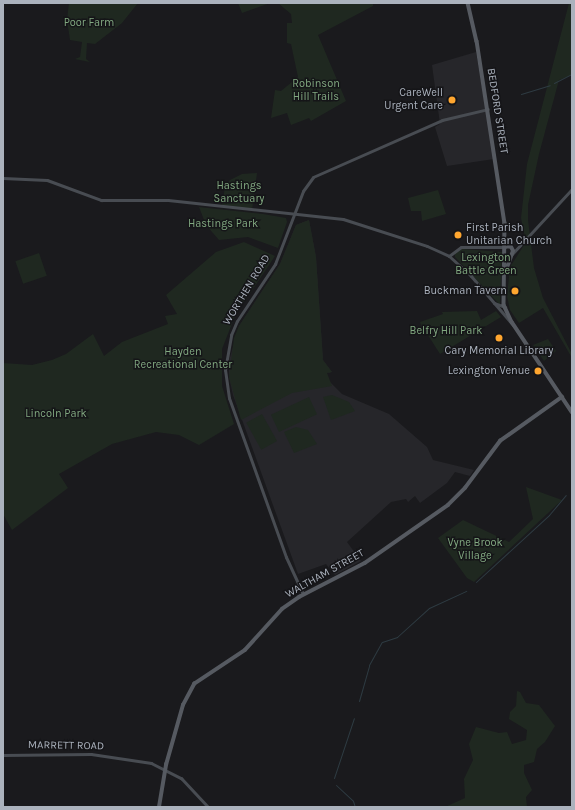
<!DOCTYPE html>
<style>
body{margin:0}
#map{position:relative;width:575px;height:810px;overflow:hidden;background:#1a1a1d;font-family:Karla,sans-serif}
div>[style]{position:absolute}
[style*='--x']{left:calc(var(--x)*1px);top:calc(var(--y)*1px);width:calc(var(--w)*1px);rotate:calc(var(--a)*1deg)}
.built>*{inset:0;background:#26262a}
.green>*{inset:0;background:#1f2820;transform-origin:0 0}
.stream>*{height:1px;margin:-0.5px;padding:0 0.5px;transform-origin:0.5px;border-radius:0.5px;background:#2e3b42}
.secondary>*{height:3px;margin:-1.5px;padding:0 1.5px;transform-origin:1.5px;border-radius:1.5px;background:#484c52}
.primary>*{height:3.5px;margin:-1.75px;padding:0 1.75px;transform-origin:1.75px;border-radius:1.75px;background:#565a61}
.dots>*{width:11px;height:11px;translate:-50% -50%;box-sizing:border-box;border:2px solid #151518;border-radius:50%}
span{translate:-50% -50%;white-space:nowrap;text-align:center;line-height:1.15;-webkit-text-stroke:3px #151518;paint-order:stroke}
.park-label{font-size:11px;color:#82a981}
.poi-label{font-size:11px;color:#abb2bd}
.right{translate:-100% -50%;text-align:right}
.left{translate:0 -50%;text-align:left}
.street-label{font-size:11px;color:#abb2bd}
.frame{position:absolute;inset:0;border:4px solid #abb2bd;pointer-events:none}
</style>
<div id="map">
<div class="built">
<div style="clip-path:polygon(476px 52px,494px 159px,447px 166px,435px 127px,440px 124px,432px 65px)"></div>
<div style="clip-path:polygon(309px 220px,316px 257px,323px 360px,332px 372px,327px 373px,328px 380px,342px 394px,389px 414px,427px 447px,433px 460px,474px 470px,470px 476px,455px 472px,447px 483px,420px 503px,415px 496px,408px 502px,406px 499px,391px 502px,347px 542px,361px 561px,335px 575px,326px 564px,298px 574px,233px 395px,229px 377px,229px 361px,239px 326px,280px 264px,296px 225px)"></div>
</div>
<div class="green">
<div style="clip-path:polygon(69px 3px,138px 3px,122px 23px,95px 44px,87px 43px,86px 59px,90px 62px,75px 59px,80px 57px,82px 42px,70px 40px,67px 20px)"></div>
<div style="clip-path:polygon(238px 3px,270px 3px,242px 13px)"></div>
<div style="clip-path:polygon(278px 3px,373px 3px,373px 6px,318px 35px,346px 101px,311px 121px,309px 118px,291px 125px,287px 113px,271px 118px,275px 90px,281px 91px,298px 77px,291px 44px,287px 43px,287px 23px,292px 23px,291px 14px)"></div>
<div style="clip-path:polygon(569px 3px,572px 3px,572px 75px,559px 80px,539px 154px,528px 205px,528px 220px,534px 268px,543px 298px,572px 354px,572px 358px,543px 308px,519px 323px,510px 310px,507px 296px,510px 267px,526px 242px,521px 218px,527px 164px)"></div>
<div style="clip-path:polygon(257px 173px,252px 210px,222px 206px,225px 186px,230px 180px,242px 174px)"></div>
<div style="clip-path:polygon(438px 190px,446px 214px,422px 221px,421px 211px,411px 211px,408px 198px)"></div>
<div style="clip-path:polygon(199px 207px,263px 214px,286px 218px,287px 222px,278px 248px,248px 237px,219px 240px,206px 225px)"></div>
<div style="clip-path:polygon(309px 220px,316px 257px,323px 360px,332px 372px,327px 373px,332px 386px,292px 393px,241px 420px,229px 377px,234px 338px,239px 326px,280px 264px,296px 225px)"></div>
<div style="clip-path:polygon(244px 242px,275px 256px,235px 316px,222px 349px,222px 386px,234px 424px,199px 445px,179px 435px,156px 432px,112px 444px,59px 474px,68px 488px,12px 530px,3px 514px,3px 363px,32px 365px,52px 360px,66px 354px,93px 334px,104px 356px,122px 342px,168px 324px,165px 316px,177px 314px,166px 295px,216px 252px)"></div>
<div style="clip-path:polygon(462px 249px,502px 252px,500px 305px,455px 257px,455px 253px)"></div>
<div style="left:39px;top:253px;width:24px;height:25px;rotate:71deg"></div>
<div style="clip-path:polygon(477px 311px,481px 320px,496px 311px,501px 317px,440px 354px,426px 332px,422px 329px,420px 322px,443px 314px,442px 312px)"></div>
<div style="clip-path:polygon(548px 339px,556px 351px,544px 361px,533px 345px)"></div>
<div style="clip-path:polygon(332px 395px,349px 402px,355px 411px,331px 420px,323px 397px)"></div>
<div style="left:309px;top:397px;width:19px;height:42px;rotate:65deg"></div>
<div style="left:262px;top:414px;width:31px;height:18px;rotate:61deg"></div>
<div style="clip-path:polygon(296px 427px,308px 430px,317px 444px,294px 453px,284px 432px)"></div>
<div style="clip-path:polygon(526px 487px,562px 500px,474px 582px,467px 578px,438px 538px,463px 520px,509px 542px,533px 519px)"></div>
<div style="clip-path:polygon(517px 691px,520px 692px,526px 703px,539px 705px,555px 726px,545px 742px,537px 749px,534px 762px,524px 765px,524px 773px,532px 790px,526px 797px,527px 807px,445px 807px,465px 798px,464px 779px,473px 760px,469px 744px,476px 727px,499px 733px,507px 732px,512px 744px,526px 740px,527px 730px,509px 719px,510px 712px,516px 706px)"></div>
</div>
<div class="stream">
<div style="--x:554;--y:83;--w:20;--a:-27"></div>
<div style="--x:521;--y:94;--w:30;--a:-17"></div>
<div style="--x:476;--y:582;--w:99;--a:-42.5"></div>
<div style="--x:549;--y:515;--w:26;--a:-50"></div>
<div style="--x:359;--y:701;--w:37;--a:-74"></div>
<div style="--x:369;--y:665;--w:26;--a:-61"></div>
<div style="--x:382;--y:642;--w:16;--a:-18"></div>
<div style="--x:397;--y:637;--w:43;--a:-42.2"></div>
<div style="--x:429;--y:608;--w:41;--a:-24.7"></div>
<div style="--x:334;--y:778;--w:63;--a:-71.6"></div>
<div style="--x:336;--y:785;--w:23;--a:43"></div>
<div style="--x:353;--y:801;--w:6;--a:72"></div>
</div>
<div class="secondary">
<div style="--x:3;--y:178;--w:44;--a:2.6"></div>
<div style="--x:47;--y:180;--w:58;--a:20.3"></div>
<div style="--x:101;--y:200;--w:67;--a:0"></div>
<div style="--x:168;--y:200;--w:176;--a:6.2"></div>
<div style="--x:343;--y:219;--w:88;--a:17.8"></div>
<div style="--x:427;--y:246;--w:24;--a:24"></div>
<div style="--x:449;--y:256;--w:30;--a:42"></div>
<div style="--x:471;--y:276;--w:65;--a:49.4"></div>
<div style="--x:512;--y:254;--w:88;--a:-47.3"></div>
<div style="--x:449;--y:256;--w:15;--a:-37"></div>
<div style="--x:461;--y:247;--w:44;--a:0"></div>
<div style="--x:494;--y:303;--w:12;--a:20"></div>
<div style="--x:303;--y:594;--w:41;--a:-114.7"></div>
<div style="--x:286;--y:557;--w:169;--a:-109.7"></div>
<div style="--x:229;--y:398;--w:28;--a:-98"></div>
<div style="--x:225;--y:370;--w:36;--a:-80"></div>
<div style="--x:231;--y:335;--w:15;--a:-67"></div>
<div style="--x:237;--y:321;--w:69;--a:-56.3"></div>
<div style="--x:275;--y:264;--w:78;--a:-69"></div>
<div style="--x:303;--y:191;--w:17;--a:-54"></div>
<div style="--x:313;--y:177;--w:141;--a:-23.8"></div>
<div style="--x:442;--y:120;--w:47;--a:-13.4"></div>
<div style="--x:3;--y:755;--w:88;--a:-0.7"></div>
<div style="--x:91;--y:754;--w:61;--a:8.5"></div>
<div style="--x:151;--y:763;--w:34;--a:27"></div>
<div style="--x:181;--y:778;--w:40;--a:47"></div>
</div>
<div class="primary">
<div style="--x:468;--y:3;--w:39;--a:77"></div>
<div style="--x:477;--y:41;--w:184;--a:81.3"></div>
<div style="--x:505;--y:223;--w:82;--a:90.7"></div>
<div style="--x:504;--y:305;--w:19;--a:65"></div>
<div style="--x:512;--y:322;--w:108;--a:56.3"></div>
<div style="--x:505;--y:273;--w:23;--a:-70"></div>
<div style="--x:513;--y:251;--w:4;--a:-117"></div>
<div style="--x:511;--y:247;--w:5;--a:180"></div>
<div style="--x:159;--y:807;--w:43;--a:-80.5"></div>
<div style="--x:166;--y:765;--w:62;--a:-74.2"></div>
<div style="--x:183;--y:705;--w:24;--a:-62"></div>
<div style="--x:194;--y:684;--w:61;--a:-33.7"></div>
<div style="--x:245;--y:650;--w:55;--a:-47.9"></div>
<div style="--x:282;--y:609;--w:21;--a:-35"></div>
<div style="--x:299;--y:597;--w:74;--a:-27.3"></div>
<div style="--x:365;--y:563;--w:101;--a:-34.9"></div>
<div style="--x:448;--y:505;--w:24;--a:-45"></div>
<div style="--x:465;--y:488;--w:59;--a:-53.3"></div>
<div style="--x:500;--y:441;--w:76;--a:-35.4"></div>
</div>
<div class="dots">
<div style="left:452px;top:100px;background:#ffa62f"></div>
<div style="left:458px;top:235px;background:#ffa62f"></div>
<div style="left:515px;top:291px;background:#ffa62f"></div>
<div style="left:499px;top:338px;background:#ffa62f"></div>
<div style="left:538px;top:371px;background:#ffa62f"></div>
</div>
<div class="park-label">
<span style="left:89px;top:23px">Poor Farm</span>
<span style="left:316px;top:91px">Robinson<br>Hill Trails</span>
<span style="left:239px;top:193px">Hastings<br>Sanctuary</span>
<span style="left:223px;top:224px">Hastings Park</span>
<span style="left:486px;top:265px">Lexington<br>Battle Green</span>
<span style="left:446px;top:331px">Belfry Hill Park</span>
<span style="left:183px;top:359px">Hayden<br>Recreational Center</span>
<span style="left:56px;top:414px">Lincoln Park</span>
<span style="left:475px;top:550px">Vyne Brook<br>Village</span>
</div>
<div class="poi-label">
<span class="right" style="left:443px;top:100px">CareWell<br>Urgent Care</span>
<span class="left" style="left:466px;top:235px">First Parish<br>Unitarian Church</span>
<span class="right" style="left:507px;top:291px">Buckman Tavern</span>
<span style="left:499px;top:351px">Cary Memorial Library</span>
<span class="right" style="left:530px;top:371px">Lexington Venue</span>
</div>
<div class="street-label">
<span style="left:497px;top:111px;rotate:81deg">BEDFORD STREET</span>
<span style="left:247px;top:290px;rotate:-59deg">WORTHEN ROAD</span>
<span style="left:325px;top:574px;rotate:-29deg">WALTHAM STREET</span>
<span style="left:66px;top:746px;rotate:1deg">MARRETT ROAD</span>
</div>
<div class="frame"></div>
</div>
